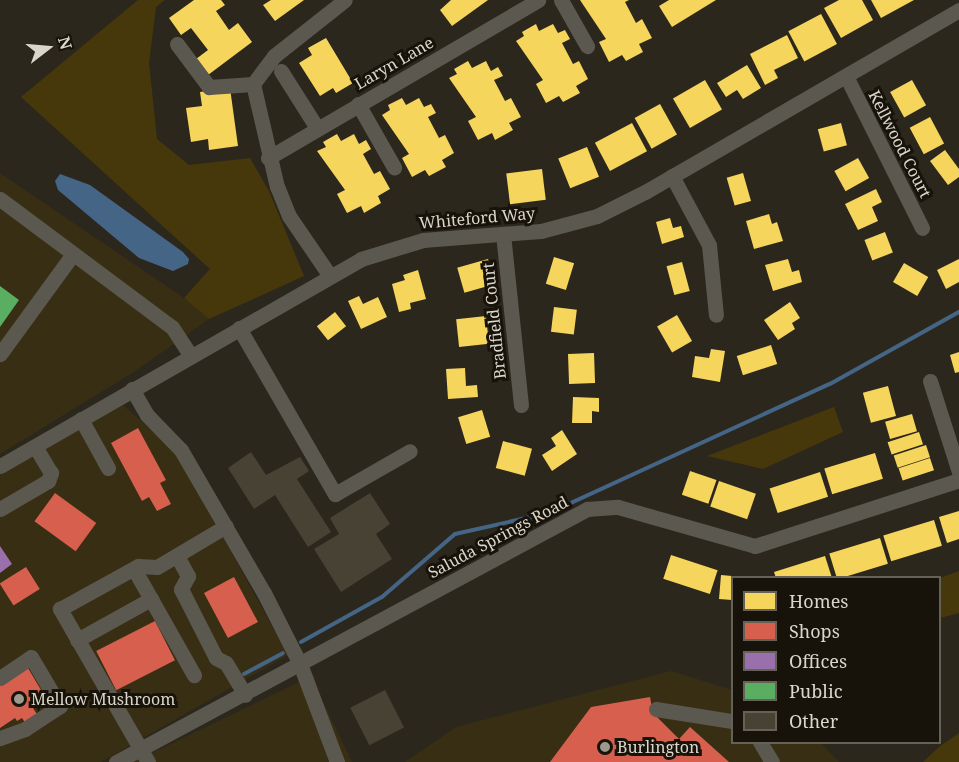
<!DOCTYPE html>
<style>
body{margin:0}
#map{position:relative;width:959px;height:762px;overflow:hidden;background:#2c271c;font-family:"Noto Serif",serif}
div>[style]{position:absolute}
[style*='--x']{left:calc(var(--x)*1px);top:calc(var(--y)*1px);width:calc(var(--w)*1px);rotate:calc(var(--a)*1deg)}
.built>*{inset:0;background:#382e14}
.green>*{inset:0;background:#47380c}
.water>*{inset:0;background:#456586}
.homes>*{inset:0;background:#f6d55c;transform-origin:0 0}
.shops>*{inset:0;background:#d6604d;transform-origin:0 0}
.offices>*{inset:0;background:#9970ab}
.public>*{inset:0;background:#5aae61}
.stream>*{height:4px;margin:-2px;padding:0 2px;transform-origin:2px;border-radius:2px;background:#456586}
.building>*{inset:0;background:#474233;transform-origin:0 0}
.minor>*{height:15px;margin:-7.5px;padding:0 7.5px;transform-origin:7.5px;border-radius:7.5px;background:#5b584f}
.dots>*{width:16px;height:16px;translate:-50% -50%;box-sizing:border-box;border:3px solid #17130a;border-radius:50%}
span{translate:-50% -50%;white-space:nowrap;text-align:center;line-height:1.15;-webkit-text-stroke:6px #17130a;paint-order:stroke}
.street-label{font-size:16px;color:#dbd6ca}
.poi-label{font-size:16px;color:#dbd6ca}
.left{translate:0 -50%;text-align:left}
.legend{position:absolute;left:731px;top:576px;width:210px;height:168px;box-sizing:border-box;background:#17130a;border:2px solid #656157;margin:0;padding:8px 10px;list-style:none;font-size:18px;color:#dbd6ca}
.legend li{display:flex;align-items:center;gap:12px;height:30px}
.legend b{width:30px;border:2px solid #656157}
.north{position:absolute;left:18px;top:18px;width:60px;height:60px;-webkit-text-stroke:4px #17130a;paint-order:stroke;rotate:74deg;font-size:16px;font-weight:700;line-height:24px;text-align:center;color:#dbd6ca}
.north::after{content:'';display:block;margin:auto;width:21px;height:27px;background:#dbd6ca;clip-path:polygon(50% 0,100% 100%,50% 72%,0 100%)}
</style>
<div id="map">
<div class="built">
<div style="clip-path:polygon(0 173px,184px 298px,209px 319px,137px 370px,0 454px)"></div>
<div style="clip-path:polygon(123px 405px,176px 452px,288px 655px,101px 762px,0 762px,0 475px)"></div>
<div style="clip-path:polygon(671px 671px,732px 690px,732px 742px,821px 743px,839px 762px,405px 762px,456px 727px)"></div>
<div style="clip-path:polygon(314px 675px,317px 689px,352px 762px,133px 762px)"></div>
</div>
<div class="green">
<div style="clip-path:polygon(138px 0,165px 0,156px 7px,149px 63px,157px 139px,189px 165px,250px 158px,269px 191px,304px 276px,209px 319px,184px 298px,210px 269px,21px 97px)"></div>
<div style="clip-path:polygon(834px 407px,843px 432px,763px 469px,707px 456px)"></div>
<div style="clip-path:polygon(959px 571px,959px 613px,940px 618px,940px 578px)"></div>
<div style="clip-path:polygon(959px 733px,959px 762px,923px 762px,939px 747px)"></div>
</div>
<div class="water">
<div style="clip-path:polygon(60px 174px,90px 185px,183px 252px,189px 259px,188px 264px,173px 271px,139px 258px,58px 190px,55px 181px)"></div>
</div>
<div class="homes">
<div style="clip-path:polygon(194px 0,221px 0,225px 5px,216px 11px,229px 30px,238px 23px,252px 42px,208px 75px,196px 59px,208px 50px,191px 28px,181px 35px,169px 18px)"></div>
<div style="clip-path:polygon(271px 0,304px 0,275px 21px,263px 5px)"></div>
<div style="clip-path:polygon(451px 0,488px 0,452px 26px,440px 10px)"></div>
<div style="clip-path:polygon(580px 0,629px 0,625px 2px,636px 23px,642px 19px,652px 38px,639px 44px,643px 52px,626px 61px,622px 55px,609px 62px,599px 42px,606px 39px)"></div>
<div style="clip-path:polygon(669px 0,716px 0,672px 27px,659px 6px)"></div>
<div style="clip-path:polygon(839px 0,862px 0,873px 20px,841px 38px,824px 8px)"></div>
<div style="clip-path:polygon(871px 0,914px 0,881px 18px)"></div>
<div style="left:821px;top:14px;width:34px;height:37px;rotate:62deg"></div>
<div style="clip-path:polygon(536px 24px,539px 31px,553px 24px,558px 33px,565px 30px,570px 39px,562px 43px,573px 64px,579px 61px,588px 79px,576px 86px,580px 93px,563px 102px,559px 96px,546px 103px,536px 84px,543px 80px,516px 41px,524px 36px,522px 32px)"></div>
<div style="clip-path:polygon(787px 35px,798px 58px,774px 70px,778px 78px,765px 85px,750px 54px)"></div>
<div style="clip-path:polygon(326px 38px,353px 83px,336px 93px,333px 88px,320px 96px,299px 63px,312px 55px,308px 48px)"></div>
<div style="clip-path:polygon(468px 61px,472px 68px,486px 61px,491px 71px,498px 67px,503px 76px,494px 80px,505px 101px,511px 98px,521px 117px,509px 123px,513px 130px,495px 140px,492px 133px,478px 140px,468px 121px,476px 117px,449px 78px,457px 74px,454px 69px)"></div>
<div style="clip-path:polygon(747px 65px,761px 88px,743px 99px,737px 90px,726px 97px,717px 83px)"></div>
<div style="left:705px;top:80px;width:34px;height:37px;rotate:60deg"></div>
<div style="left:912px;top:80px;width:29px;height:25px;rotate:61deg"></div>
<div style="clip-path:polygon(230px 88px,238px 146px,209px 150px,208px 139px,191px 142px,186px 108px,202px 106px,200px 92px)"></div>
<div style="clip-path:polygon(402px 98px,406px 105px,419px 98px,424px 107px,431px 104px,436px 113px,428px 117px,439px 138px,445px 135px,454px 153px,442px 160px,446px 167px,429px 176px,425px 170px,412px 177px,402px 158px,409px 154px,382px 115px,390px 110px,388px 105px)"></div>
<div style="left:660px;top:104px;width:35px;height:29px;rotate:61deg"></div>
<div style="left:930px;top:117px;width:30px;height:23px;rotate:62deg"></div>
<div style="left:632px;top:123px;width:32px;height:42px;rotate:62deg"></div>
<div style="left:841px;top:123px;width:23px;height:24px;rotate:75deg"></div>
<div style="clip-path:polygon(337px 134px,341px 141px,354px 134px,359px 144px,366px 140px,371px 149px,363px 154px,374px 174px,380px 171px,390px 189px,378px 196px,381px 203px,364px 213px,361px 206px,347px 213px,337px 194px,345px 190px,317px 151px,326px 147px,323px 142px)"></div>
<div style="left:587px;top:147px;width:32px;height:31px;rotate:68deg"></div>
<div style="clip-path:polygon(945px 150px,959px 169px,959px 177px,948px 185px,930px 161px)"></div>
<div style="left:858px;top:158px;width:23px;height:27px;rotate:61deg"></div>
<div style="left:542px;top:169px;width:31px;height:36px;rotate:83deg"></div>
<div style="left:743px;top:173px;width:29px;height:17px;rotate:74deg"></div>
<div style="clip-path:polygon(876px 189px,882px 202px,872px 207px,878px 221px,858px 230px,845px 204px)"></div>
<div style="clip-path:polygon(769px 214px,772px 224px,777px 222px,783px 241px,754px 249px,746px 221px)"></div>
<div style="clip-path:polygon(670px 218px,673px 228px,681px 226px,684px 237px,662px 244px,656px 222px)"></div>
<div style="left:885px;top:232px;width:22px;height:22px;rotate:69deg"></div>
<div style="left:554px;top:257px;width:21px;height:28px;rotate:17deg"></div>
<div style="left:488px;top:259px;width:26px;height:32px;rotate:74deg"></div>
<div style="clip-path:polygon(788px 259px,792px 272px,799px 270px,802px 282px,773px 291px,765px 265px)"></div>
<div style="clip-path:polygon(959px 259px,959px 282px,946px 289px,937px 270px)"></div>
<div style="left:682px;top:262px;width:30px;height:16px;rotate:75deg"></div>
<div style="left:904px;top:263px;width:28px;height:22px;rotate:30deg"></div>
<div style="clip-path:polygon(418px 270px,426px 299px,410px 303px,411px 309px,399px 312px,392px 284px,405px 280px,403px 275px)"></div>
<div style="clip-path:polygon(359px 296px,363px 304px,378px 297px,387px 317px,361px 329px,348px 301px)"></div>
<div style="clip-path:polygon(790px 302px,800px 318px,792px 323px,795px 329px,778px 340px,764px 320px)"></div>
<div style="left:554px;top:307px;width:23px;height:25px;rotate:7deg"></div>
<div style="left:335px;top:312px;width:18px;height:23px;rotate:52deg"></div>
<div style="left:677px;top:315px;width:30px;height:23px;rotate:60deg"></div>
<div style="left:486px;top:316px;width:28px;height:30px;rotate:84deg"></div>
<div style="left:771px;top:345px;width:20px;height:36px;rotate:72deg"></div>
<div style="clip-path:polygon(711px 349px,725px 351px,720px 382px,692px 377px,695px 356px,709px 358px)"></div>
<div style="clip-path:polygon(959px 352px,959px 372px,955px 373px,950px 355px)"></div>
<div style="left:594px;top:353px;width:30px;height:26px;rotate:88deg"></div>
<div style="clip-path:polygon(465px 368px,466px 386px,477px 385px,478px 397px,448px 399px,446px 369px)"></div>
<div style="left:888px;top:386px;width:31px;height:26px;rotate:75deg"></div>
<div style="clip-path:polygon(573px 397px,599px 398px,599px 412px,592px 411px,592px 423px,572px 423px)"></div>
<div style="left:482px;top:410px;width:28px;height:25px;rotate:73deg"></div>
<div style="left:912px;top:414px;width:18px;height:28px;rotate:74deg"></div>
<div style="clip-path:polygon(562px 430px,577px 454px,552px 471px,542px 455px,556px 446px,551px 438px)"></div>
<div style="left:919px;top:432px;width:13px;height:33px;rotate:72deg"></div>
<div style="left:503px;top:441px;width:30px;height:28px;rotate:15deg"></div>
<div style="left:926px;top:445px;width:13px;height:34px;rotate:72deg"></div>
<div style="left:875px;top:453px;width:27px;height:53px;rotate:73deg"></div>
<div style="left:930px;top:458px;width:13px;height:33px;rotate:72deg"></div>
<div style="left:690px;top:471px;width:28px;height:25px;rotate:19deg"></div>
<div style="left:820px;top:472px;width:26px;height:53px;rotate:72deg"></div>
<div style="left:719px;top:481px;width:39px;height:27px;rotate:19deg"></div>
<div style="clip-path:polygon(959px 511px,959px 539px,947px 543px,939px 517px)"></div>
<div style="left:934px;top:520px;width:27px;height:53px;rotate:73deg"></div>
<div style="left:880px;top:538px;width:27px;height:53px;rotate:73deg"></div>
<div style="left:671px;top:555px;width:49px;height:25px;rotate:18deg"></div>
<div style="clip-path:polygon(825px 556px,832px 578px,776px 578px,774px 572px)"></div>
<div style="clip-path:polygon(721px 575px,732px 576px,732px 600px,719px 599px)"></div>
</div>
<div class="shops">
<div style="clip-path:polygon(138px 428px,166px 480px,160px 483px,171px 504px,157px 511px,149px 497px,142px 501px,111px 443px)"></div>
<div style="left:55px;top:493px;width:51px;height:35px;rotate:36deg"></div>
<div style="left:26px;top:567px;width:26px;height:31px;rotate:58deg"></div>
<div style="left:234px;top:577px;width:51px;height:34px;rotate:62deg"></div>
<div style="left:155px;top:621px;width:44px;height:66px;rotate:63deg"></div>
<div style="clip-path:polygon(28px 668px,44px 695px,30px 703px,38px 716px,26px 724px,22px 718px,17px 721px,15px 718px,0 728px,0 686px)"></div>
<div style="clip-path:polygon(650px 697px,653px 713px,679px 739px,690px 727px,729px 762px,550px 762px,591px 707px)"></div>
</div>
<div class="offices">
<div style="clip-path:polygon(0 546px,12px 564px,0 573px)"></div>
</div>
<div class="public">
<div style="clip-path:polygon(0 286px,19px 300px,0 327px)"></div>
</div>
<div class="stream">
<div style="--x:301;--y:642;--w:93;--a:-29.1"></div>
<div style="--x:382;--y:597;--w:96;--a:-40.8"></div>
<div style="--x:455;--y:534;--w:96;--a:-12.6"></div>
<div style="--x:549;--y:513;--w:309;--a:-24.7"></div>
<div style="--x:830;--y:384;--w:148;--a:-29.2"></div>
<div style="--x:244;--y:674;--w:44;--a:-28.3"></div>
</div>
<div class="building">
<div style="clip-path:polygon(251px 452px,266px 475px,300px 457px,309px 471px,297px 479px,331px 532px,308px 547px,275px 495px,254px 509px,228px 468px)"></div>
<div style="clip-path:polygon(370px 493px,390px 524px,376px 534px,392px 559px,341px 592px,314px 549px,339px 534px,330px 518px)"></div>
<div style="left:385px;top:690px;width:42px;height:39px;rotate:63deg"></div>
</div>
<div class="minor">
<div style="--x:561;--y:0;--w:53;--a:60.5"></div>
<div style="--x:177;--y:44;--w:54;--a:53.3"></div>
<div style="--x:209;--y:87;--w:44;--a:-3.9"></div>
<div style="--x:281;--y:71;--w:67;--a:57.7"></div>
<div style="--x:846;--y:76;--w:170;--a:63.4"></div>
<div style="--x:358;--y:104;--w:73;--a:60.3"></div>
<div style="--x:268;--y:158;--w:313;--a:-30.3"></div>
<div style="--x:672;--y:176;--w:78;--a:61.8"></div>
<div style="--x:709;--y:245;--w:70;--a:84.3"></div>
<div style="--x:0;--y:199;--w:214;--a:36.7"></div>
<div style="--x:172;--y:327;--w:33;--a:57"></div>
<div style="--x:503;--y:234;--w:172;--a:84"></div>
<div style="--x:330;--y:276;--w:73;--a:-124.3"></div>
<div style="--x:289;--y:216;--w:31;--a:-112"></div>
<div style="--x:277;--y:187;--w:106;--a:-103.1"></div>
<div style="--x:253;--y:84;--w:35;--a:-53"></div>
<div style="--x:274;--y:56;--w:90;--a:-38.3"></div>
<div style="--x:239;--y:328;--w:192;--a:60"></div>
<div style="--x:335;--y:494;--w:86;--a:-29.8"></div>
<div style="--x:0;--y:354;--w:124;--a:-53.9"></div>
<div style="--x:930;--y:381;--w:96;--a:72.3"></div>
<div style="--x:132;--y:389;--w:30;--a:60"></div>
<div style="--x:147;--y:415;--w:49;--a:45.8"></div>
<div style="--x:181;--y:450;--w:165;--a:59.9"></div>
<div style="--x:264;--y:593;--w:80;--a:63.1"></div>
<div style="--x:300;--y:664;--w:105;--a:69.3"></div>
<div style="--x:81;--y:419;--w:56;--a:61.1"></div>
<div style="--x:0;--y:466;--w:416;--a:-29.8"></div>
<div style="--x:361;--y:259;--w:65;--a:-17"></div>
<div style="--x:423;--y:240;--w:118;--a:-4.4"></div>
<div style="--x:541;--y:231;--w:58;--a:-15"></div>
<div style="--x:597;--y:216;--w:54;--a:-26.6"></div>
<div style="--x:645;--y:192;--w:363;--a:-30.1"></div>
<div style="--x:0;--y:509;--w:56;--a:-30.3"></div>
<div style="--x:48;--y:481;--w:9;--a:-69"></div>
<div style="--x:51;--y:473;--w:31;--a:-121"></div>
<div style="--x:177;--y:556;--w:23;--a:61"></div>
<div style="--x:188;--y:576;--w:15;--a:118"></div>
<div style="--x:181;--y:589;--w:77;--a:63.1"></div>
<div style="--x:216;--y:658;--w:11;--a:27"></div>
<div style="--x:226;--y:663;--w:37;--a:59"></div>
<div style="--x:134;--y:569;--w:122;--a:60.5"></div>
<div style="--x:77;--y:640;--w:85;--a:-29"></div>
<div style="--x:0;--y:678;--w:37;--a:-34"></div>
<div style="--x:31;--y:657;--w:57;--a:59.4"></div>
<div style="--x:60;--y:706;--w:42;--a:146.7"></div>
<div style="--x:25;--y:729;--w:27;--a:160"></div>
<div style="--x:656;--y:709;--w:77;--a:9"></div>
<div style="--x:760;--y:742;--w:23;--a:59"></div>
<div style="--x:116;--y:762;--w:535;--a:-28.24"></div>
<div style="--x:587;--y:509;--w:31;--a:-4"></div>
<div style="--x:618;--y:507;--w:142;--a:15.9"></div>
<div style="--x:755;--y:546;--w:214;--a:-17.9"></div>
<div style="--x:148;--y:762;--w:177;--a:-119.9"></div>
<div style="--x:60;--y:609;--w:89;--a:-28.9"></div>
<div style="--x:138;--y:566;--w:19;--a:3"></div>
<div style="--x:157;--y:567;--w:80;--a:-30.7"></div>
</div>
<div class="dots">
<div style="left:19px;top:699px;background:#9e998d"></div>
<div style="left:605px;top:747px;background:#9e998d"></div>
</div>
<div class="street-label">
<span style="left:394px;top:63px;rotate:-30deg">Laryn Lane</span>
<span style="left:900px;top:144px;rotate:63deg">Kellwood Court</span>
<span style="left:477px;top:218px;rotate:-5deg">Whiteford Way</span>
<span style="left:494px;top:321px;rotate:-96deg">Bradfield Court</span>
<span style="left:498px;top:537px;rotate:-28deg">Saluda Springs Road</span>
</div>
<div class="poi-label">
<span class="left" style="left:31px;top:699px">Mellow Mushroom</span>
<span class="left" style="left:617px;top:747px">Burlington</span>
</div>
<ul class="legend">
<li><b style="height:16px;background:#f6d55c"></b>Homes</li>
<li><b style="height:16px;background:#d6604d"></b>Shops</li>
<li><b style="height:16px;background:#9970ab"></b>Offices</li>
<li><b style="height:16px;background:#5aae61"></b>Public</li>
<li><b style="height:16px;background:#474233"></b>Other</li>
</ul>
<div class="north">N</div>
</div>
